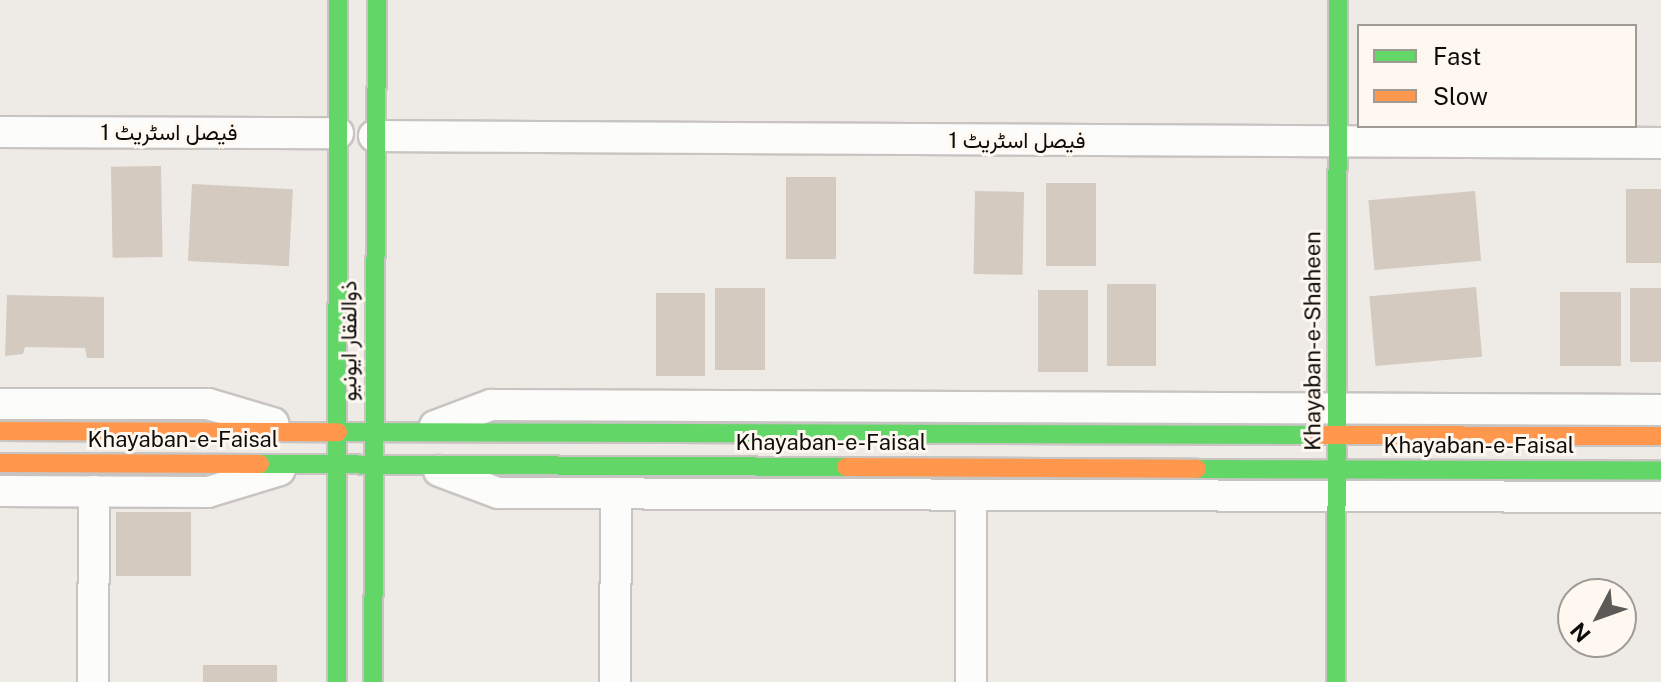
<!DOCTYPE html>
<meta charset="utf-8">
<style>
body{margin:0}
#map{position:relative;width:1661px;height:682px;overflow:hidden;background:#eeeae6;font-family:"Public Sans",Vazirmatn,sans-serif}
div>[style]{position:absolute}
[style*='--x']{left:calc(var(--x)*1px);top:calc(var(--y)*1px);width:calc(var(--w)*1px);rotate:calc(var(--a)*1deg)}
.building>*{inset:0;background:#d4cabf;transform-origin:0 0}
.roads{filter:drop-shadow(2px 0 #c7c4c1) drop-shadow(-2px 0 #c7c4c1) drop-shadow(0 2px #c7c4c1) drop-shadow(0 -2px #c7c4c1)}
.street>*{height:30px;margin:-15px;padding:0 15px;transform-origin:15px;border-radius:15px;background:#fcfcfb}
.fast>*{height:18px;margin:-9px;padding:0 9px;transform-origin:9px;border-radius:9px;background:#63d668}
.slow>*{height:18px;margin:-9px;padding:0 9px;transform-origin:9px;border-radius:9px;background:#ff974d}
span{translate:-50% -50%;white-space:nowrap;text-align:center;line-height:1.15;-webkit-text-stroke:6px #fef8f1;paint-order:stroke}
.street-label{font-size:22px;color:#0e0c09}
.legend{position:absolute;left:1357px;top:24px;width:280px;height:104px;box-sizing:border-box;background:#fef8f1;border:2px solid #9e9a94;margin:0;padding:10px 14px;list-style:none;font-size:24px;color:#0e0c09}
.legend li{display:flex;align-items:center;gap:16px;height:40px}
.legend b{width:40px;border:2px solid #9e9a94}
.north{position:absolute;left:1557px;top:578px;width:80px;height:80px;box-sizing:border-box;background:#fef8f1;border:2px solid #9e9a94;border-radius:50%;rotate:229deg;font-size:22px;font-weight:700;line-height:32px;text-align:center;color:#0e0c09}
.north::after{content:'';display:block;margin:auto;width:28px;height:36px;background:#5c5a56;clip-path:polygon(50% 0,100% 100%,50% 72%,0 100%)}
</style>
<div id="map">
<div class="building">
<div style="left:161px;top:166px;width:91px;height:50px;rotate:89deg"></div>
<div style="left:786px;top:177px;width:50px;height:82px"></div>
<div style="left:1046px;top:183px;width:50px;height:83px"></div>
<div style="left:192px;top:184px;width:101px;height:77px;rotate:3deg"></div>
<div style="left:1626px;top:189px;width:35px;height:74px"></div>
<div style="left:975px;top:191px;width:49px;height:83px;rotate:1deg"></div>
<div style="left:1475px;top:191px;width:70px;height:107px;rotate:85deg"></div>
<div style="left:1107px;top:284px;width:49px;height:82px"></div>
<div style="left:1476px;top:287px;width:70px;height:107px;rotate:85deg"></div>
<div style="left:715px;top:288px;width:50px;height:82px"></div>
<div style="left:1630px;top:288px;width:31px;height:74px"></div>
<div style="left:1038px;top:290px;width:50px;height:82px"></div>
<div style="left:1560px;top:292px;width:61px;height:74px"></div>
<div style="left:656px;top:293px;width:49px;height:83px"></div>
<div style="clip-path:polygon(7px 295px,104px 297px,104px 358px,87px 358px,85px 348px,25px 347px,23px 354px,5px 356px)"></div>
<div style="left:116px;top:512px;width:75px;height:64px"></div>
<div style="left:277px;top:665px;width:17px;height:74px;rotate:90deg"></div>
</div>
<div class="roads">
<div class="street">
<div style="--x:0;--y:132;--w:338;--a:0.2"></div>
<div style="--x:374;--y:136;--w:1287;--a:0.31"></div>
<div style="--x:0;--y:404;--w:208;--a:0"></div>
<div style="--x:208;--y:404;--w:68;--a:16.3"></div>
<div style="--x:435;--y:426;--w:60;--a:-20.6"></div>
<div style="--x:491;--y:405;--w:1170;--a:0.24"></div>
<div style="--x:439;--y:471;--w:63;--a:20.4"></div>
<div style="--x:498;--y:493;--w:1163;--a:0.2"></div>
<div style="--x:0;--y:491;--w:208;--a:0.3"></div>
<div style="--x:208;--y:492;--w:75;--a:-17"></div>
<div style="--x:93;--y:682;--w:191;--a:-89.7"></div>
<div style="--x:615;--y:682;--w:188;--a:-89.7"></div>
<div style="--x:971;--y:682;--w:187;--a:-90"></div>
</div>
<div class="fast">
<div style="--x:338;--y:432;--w:980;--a:0.18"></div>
<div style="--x:260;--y:464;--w:586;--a:0.29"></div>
<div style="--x:1197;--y:469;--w:464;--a:0.2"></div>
<div style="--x:337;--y:682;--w:682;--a:-89.92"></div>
<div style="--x:373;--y:682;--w:682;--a:-89.66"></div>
<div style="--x:1336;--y:682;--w:682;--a:-89.83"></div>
</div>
<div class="slow">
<div style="--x:0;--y:431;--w:338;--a:0.2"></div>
<div style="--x:1318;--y:435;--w:343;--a:0.2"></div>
<div style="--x:0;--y:463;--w:260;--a:0.2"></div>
<div style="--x:846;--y:467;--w:351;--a:0.3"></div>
</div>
</div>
<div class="street-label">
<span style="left:169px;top:133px">فیصل اسٹریٹ 1</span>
<span style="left:1017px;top:141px">فیصل اسٹریٹ 1</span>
<span style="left:349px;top:341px;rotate:-90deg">ذوالفقار ایونیو</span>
<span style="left:1313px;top:341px;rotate:-90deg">Khayaban-e-Shaheen</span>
<span style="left:183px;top:440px">Khayaban-e-Faisal</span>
<span style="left:831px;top:443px">Khayaban-e-Faisal</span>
<span style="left:1479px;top:446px">Khayaban-e-Faisal</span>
</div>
<ul class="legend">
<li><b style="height:10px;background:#63d668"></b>Fast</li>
<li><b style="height:10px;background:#ff974d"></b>Slow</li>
</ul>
<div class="north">N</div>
</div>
